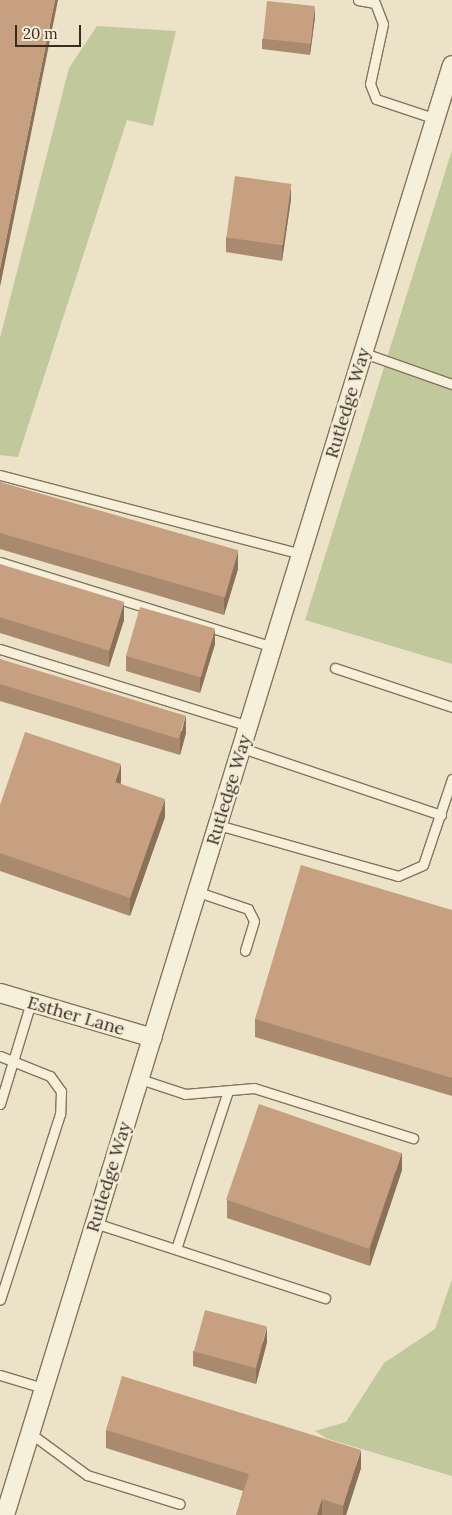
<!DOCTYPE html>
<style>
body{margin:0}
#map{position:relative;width:452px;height:1515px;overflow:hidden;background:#ebe2c7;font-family:Lora,serif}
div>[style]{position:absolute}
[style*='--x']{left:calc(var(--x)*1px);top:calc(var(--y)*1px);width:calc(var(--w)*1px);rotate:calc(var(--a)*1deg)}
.green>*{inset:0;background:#c1c89b}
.roads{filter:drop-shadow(1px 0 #85745e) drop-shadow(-1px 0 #85745e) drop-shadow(0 1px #85745e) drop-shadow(0 -1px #85745e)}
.lane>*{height:9px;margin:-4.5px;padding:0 4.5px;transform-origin:4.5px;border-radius:4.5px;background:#f6efd9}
.street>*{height:18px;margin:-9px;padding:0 9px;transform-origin:9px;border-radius:9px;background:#f6efd9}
.wall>*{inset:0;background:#aa8a6e}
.shaded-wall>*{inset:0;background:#8b705a}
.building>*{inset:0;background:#c6a080;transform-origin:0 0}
span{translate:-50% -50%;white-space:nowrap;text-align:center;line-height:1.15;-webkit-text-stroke:5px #f3ecd6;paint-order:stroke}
.street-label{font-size:18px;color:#372c20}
.scale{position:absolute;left:15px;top:25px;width:66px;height:22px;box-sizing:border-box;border:2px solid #372c20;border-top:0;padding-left:6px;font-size:15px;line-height:18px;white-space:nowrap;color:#372c20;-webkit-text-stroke:4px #f3ecd6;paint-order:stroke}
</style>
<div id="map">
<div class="green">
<div style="clip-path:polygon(97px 26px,176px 31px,153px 126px,127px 120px,18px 457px,0 455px,0 338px,69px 68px)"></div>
<div style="clip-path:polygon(452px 150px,452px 664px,305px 620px)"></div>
<div style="clip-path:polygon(452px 1279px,452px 1476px,328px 1439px,315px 1431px,346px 1422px,384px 1363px,435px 1329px)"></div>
</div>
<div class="roads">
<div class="lane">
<div style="--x:358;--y:0;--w:17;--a:10"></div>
<div style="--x:375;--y:3;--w:22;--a:69"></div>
<div style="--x:383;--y:24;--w:61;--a:102.2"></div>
<div style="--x:370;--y:84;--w:16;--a:68"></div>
<div style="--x:376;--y:99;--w:63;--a:18.4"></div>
<div style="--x:364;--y:353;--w:93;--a:19.4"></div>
<div style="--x:0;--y:475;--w:312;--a:14.7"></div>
<div style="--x:0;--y:562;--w:286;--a:17.3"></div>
<div style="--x:0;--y:649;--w:261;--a:17.2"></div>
<div style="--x:335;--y:668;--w:123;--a:18.4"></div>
<div style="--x:242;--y:748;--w:210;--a:18.6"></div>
<div style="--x:218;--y:825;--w:187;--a:15.8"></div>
<div style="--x:398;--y:876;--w:27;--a:-24"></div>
<div style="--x:423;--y:865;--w:91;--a:-71.4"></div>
<div style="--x:198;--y:892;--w:53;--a:18.8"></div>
<div style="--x:248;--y:909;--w:13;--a:63"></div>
<div style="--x:254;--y:921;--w:31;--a:107"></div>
<div style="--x:0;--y:1056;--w:54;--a:21.8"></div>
<div style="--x:50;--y:1076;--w:19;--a:54"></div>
<div style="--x:61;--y:1091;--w:23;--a:92"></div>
<div style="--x:60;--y:1114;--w:195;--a:107.9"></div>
<div style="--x:140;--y:1079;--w:47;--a:18.4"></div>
<div style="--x:185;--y:1094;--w:69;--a:-5"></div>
<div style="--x:254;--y:1088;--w:167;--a:17.5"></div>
<div style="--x:0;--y:1104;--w:107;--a:-73.1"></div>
<div style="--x:95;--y:1223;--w:242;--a:18.1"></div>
<div style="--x:176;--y:1249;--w:166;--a:-71.8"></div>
<div style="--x:0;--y:1375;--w:45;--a:16.8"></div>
<div style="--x:30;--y:1433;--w:71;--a:36.4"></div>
<div style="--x:87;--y:1475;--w:97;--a:17.3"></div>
</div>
<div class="street">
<div style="--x:0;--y:993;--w:159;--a:16.4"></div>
<div style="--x:5;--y:1515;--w:1517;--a:-72.87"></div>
</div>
</div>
<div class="wall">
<div style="clip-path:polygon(315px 17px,310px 55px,262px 49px,262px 39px)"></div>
<div style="clip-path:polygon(291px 199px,282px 261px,226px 252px,226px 237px)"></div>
<div style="clip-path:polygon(0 482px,238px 569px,224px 615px,0 549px)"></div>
<div style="clip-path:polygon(0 564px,124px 620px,109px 667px,0 633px)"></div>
<div style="clip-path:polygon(215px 644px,200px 693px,126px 671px,126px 656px)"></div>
<div style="clip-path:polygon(0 659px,186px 733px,180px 755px,0 701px)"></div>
<div style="clip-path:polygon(121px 782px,120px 783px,165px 817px,130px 916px,0 871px,0 805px)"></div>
<div style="clip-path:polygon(452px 910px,452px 1096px,255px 1037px,255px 1019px)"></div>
<div style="clip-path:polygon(402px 1170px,370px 1266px,227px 1218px,227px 1200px)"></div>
<div style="clip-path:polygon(267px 1342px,256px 1384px,193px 1366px,193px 1351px)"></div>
<div style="clip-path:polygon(106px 1430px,361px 1468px,346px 1515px,236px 1515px,243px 1491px,106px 1448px)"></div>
</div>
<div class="shaded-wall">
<div style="clip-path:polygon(55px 0,58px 0,0 287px,0 269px)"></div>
<div style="clip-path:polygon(315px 6px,315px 17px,310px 55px,310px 44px)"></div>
<div style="clip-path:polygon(291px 184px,291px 199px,282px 261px,282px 246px)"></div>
<div style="clip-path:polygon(238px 551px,238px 569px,224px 615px,224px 597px)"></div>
<div style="clip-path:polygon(124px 602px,124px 620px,109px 667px,109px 649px)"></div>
<div style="clip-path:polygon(215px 629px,215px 644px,200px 693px,200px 678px)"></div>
<div style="clip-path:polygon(186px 715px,186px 733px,180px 755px,180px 737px)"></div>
<div style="clip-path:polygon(121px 764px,121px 782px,115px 800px,115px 782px)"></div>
<div style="clip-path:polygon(165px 799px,165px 817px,130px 916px,130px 898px)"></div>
<div style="clip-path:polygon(402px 1152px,402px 1170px,370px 1266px,370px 1248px)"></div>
<div style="clip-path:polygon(267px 1327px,267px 1342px,256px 1384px,256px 1369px)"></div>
<div style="clip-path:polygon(361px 1450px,361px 1468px,346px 1515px,343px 1515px,343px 1506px)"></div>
<div style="clip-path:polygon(322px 1499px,322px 1515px,317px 1515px)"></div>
</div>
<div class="building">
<div style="clip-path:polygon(0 0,55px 0,0 269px)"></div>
<div style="left:267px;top:1px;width:48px;height:38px;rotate:6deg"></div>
<div style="left:235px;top:176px;width:57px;height:62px;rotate:8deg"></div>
<div style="left:0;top:482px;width:248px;height:49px;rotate:16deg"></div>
<div style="left:0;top:564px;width:130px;height:51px;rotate:17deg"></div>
<div style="left:140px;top:607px;width:78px;height:51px;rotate:16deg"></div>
<div style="left:0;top:659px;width:194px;height:24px;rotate:17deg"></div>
<div style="clip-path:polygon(25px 732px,121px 764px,115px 782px,165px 799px,130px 898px,0 853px,0 805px)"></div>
<div style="clip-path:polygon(301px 865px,452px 910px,452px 1078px,255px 1019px)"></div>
<div style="left:259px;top:1104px;width:151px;height:101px;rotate:19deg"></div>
<div style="left:205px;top:1310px;width:64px;height:43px;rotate:15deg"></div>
<div style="clip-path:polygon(122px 1376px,361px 1450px,343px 1506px,322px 1499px,317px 1515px,236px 1515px,249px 1474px,106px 1430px)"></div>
</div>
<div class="street-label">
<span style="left:348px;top:403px;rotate:-73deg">Rutledge Way</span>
<span style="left:229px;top:790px;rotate:-73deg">Rutledge Way</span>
<span style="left:76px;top:1016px;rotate:16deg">Esther Lane</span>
<span style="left:109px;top:1177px;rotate:-73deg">Rutledge Way</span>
</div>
<div class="scale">20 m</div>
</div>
